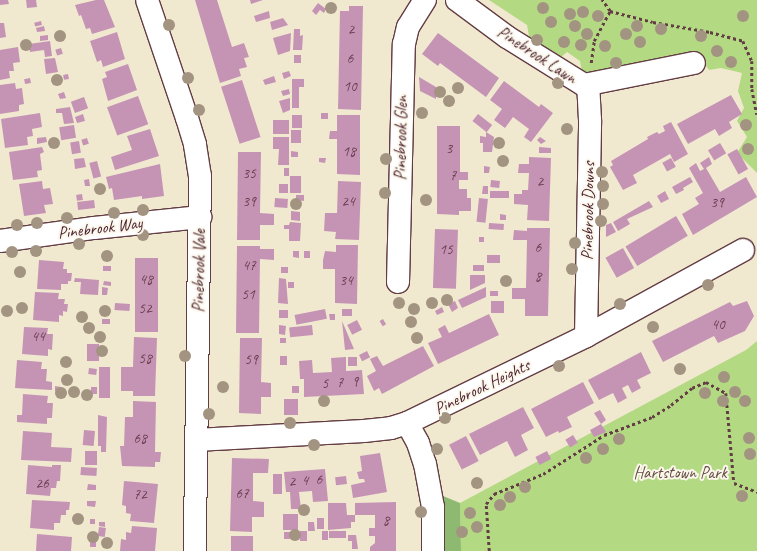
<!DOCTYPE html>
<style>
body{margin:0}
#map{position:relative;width:757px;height:551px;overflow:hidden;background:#f1e9cf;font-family:Caveat,sans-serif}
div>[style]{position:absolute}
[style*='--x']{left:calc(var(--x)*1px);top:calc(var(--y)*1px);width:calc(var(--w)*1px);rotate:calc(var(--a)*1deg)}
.green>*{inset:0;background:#b3d983}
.forest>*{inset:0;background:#8eb971}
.building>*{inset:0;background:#c594b5;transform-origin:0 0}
.path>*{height:2.5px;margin-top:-1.25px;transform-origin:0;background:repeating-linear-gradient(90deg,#633d44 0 3px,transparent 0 6px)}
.roads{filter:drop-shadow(1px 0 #633d44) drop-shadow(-1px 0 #633d44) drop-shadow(0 1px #633d44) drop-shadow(0 -1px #633d44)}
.minor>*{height:22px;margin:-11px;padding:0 11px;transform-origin:11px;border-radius:11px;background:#fff}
.trees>*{width:12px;height:12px;margin:-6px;border-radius:50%;background:#a39481}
span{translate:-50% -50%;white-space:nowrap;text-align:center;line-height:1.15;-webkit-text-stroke:4px #fbf7ec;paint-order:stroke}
.number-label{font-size:15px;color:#693c4e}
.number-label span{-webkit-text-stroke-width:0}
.street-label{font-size:17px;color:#4a1f2b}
.park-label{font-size:17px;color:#644e41}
</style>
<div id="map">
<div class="green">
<div style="clip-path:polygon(489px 0,757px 0,757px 173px,737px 153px,747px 137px,737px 121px,744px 108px,738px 91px,742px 73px,721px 68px,709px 70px,697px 53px,603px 74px,582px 72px,580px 61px,567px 52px,559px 59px,530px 42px,527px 25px)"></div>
<div style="clip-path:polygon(757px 341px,757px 551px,461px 551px,460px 503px,746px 350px)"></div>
</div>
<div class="forest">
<div style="clip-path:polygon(443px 496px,460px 503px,461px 551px,444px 551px)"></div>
</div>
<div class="building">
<div style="clip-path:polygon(0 0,8px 0,9px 4px,0 5px)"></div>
<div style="clip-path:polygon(26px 0,36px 0,37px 7px,27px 8px)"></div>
<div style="clip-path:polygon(96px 0,104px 0,115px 27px,92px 34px,90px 28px,86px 29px,81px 15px,79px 16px,75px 5px)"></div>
<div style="clip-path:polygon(195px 0,217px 0,232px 47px,244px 43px,249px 57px,244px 58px,247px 67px,239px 69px,241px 76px,220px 83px)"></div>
<div style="clip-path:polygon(250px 0,263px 0,251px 4px)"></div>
<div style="clip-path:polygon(318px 3px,326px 9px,324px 13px,320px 10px,316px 15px,312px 11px)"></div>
<div style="clip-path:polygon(349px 6px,363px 6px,361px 110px,338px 109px,340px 11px,349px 11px)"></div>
<div style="clip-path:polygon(269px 11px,270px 18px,256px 22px,254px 16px)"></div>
<div style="clip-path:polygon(283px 18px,288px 25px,272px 30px,270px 22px)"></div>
<div style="left:41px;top:21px;width:4px;height:7px;rotate:76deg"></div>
<div style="clip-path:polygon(0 23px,4px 23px,6px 37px,0 38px)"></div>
<div style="clip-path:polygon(44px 26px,45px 31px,37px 32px,36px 28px)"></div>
<div style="clip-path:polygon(294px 29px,300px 29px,300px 36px,303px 35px,302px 50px,293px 50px)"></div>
<div style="clip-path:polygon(117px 32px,125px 59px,103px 67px,101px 60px,97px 62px,90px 41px)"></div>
<div style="clip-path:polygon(291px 33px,290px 51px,278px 55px,273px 38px)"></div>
<div style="clip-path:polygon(438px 33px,499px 78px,486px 97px,440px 63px,438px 66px,422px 54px)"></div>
<div style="clip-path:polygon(48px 35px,48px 40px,40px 41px,40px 36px)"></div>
<div style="clip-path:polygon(50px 41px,52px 56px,45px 57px,44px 50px,30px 52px,29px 44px)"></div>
<div style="clip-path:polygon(18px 47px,20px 62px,13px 63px,14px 71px,9px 71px,10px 78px,0 80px,0 50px)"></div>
<div style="left:61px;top:48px;width:6px;height:6px;rotate:72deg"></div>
<div style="left:294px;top:55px;width:7px;height:8px"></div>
<div style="clip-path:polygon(55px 58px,58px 72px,46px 74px,44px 59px)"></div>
<div style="clip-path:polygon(128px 64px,137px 90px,108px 101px,102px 79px,107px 77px,105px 72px)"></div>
<div style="clip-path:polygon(289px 71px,291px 76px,284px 79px,282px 73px)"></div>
<div style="left:68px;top:74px;width:5px;height:5px;rotate:79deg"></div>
<div style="clip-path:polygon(274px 76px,276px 82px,265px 85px,263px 80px)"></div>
<div style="clip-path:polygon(419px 77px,436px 87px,436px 99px,420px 91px)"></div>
<div style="left:30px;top:78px;width:5px;height:6px;rotate:79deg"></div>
<div style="clip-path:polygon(292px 79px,304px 79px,304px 87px,299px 87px,299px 108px,292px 108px)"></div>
<div style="left:242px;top:80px;width:60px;height:22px;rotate:72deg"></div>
<div style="clip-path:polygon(504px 81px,539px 107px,541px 104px,553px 113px,531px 142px,524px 137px,529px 129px,513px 117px,505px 128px,494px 120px,502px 109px,490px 100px)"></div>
<div style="clip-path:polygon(15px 83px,16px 89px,22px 88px,24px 104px,19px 105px,19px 111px,0 114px,0 85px)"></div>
<div style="clip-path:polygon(289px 89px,290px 94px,283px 96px,281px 91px)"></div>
<div style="clip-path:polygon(64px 92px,66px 98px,60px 99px,58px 94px)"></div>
<div style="clip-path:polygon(731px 95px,742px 114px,729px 122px,732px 128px,719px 136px,715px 129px,688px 144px,677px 124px)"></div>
<div style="left:138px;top:96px;width:30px;height:33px;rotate:70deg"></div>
<div style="left:84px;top:97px;width:12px;height:14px;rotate:70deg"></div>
<div style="clip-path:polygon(290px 98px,290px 110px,283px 113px,279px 101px)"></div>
<div style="clip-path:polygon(70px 107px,74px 123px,64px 124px,62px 113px,56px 113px,56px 109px)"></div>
<div style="clip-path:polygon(40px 113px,42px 127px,32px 129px,33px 136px,27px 137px,28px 145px,5px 148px,1px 119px)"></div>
<div style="left:321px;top:113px;width:7px;height:6px"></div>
<div style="clip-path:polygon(83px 114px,85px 121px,77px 123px,75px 117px)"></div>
<div style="left:478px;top:114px;width:18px;height:9px;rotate:38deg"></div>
<div style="left:292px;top:115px;width:10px;height:13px"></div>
<div style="clip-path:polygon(337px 115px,360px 115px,360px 175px,337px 174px,337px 139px,329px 139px,330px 131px,337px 131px)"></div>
<div style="left:273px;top:120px;width:16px;height:14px"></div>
<div style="clip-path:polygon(671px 122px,688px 154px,674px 162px,670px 154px,633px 175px,637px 183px,623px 190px,610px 167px,613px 165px,611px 161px,648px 139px,647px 137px,657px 132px,659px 134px,665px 131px,663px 126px)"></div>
<div style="left:74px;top:125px;width:13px;height:15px;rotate:81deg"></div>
<div style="clip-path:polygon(437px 126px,460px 126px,460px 172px,468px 172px,468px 180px,459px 180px,459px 189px,467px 189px,467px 198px,471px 198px,471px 211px,459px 211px,459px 215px,437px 214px)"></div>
<div style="clip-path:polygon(150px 129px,159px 156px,115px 170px,111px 157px,132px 150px,127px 136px)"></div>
<div style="left:291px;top:130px;width:10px;height:13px"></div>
<div style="clip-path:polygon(486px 132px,494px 137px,492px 152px,483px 152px,483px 143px,480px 143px,480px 136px,486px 137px)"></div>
<div style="clip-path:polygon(46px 137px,47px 142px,37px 144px,37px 138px)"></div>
<div style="clip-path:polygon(273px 137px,289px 137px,289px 165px,278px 165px,279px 149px,273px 149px)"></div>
<div style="clip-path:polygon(540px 137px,546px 141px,541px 144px,537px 140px)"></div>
<div style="left:87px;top:138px;width:6px;height:6px;rotate:72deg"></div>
<div style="left:79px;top:141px;width:12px;height:9px;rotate:81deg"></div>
<div style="left:720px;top:143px;width:12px;height:14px;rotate:59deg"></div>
<div style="clip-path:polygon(42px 147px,44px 152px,40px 154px,42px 170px,37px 171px,38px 177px,13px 180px,9px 152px)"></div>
<div style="clip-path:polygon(539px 147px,551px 148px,551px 153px,539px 153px)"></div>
<div style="left:737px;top:149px;width:23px;height:11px;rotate:61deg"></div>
<div style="clip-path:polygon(291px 151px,298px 152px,298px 157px,291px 157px)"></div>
<div style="clip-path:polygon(238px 152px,261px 152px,260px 213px,274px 214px,274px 225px,260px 225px,260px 240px,237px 240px)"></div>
<div style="clip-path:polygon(529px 157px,551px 158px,549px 221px,527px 220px,528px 205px,514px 204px,514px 194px,522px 194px,522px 190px,528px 190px,529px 173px,518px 173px,519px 164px,529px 164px)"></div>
<div style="clip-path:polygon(709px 157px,712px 164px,706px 168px,720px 192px,746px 177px,757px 197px,693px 235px,682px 214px,699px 204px,695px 198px,703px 193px,689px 168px,696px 163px,700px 171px,704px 169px,700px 163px)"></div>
<div style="clip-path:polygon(84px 158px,86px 167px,75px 169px,74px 159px)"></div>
<div style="clip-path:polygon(319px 158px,326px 158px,325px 163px,319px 162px)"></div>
<div style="left:671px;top:158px;width:10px;height:10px;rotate:61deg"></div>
<div style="left:97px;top:161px;width:16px;height:8px;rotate:75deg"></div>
<div style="clip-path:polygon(160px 164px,164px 196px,142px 199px,142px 196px,114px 200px,112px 188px,109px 189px,106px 177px)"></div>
<div style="clip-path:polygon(484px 166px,490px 167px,489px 173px,484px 173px)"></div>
<div style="left:284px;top:168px;width:5px;height:8px"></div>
<div style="left:290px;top:176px;width:11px;height:17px"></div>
<div style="clip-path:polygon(690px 177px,693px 182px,683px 188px,684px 190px,676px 194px,672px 187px)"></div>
<div style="clip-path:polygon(89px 179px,90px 186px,85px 186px,84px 180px)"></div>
<div style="left:491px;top:180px;width:9px;height:7px;rotate:6deg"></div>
<div style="clip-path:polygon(42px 181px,43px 189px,50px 188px,53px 204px,44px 205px,46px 213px,24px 216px,19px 184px)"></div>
<div style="clip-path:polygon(338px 181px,361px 182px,359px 240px,335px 239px,336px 232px,324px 231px,325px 213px,337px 213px)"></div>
<div style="left:279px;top:184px;width:9px;height:9px"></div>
<div style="clip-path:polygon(483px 186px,488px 186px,488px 194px,482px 194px)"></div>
<div style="left:490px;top:191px;width:19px;height:7px"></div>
<div style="clip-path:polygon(665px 191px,669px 199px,661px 203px,657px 196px)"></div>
<div style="left:82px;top:194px;width:6px;height:6px;rotate:81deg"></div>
<div style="clip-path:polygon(296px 195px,304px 195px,304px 201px,296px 200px)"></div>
<div style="left:275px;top:198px;width:13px;height:9px;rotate:4deg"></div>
<div style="left:479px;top:198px;width:9px;height:24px;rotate:6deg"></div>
<div style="left:94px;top:200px;width:8px;height:17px;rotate:83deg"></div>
<div style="clip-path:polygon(649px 201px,653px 207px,627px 219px,630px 224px,618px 231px,613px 222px)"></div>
<div style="clip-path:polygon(291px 211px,300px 212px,300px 221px,291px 220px)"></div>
<div style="clip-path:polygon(500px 214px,506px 215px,506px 220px,500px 220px)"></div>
<div style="left:676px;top:216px;width:23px;height:59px;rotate:59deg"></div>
<div style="clip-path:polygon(290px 222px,301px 223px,300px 241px,289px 241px,289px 229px,284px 229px,284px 225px,289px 225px)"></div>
<div style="left:489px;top:223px;width:15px;height:6px;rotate:4deg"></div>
<div style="clip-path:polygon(611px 223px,616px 232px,606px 237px,606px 225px)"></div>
<div style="clip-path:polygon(527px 228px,550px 228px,548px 316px,525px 316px,525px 299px,512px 299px,512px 288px,526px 288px,527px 240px,513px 240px,514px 230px,527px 231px)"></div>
<div style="left:435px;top:229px;width:23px;height:59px;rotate:2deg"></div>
<div style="left:479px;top:237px;width:5px;height:5px"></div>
<div style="clip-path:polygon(336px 245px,358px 245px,357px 304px,335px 303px,335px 269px,323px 269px,323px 260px,325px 251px,336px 252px)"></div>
<div style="clip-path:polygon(237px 246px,260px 246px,260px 249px,274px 249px,274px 260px,260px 259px,259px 333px,236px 333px)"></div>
<div style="left:623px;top:248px;width:23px;height:20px;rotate:61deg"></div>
<div style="clip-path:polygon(293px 251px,299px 251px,299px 258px,293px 257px)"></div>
<div style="left:304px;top:251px;width:6px;height:7px"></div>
<div style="left:487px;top:255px;width:13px;height:8px"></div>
<div style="left:135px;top:258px;width:23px;height:74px"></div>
<div style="clip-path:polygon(39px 260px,64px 262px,63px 269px,67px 269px,67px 273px,72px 273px,71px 281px,68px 281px,68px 284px,61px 284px,61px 290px,37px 289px)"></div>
<div style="left:473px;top:265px;width:11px;height:6px"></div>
<div style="left:103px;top:266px;width:8px;height:5px"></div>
<div style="left:281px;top:267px;width:7px;height:6px"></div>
<div style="clip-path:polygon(470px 275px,485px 275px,485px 283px,470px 290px)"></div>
<div style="clip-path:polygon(75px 278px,99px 280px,98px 295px,80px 294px,81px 282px,74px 282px)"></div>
<div style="clip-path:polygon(279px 278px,286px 279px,288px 304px,278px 303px)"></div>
<div style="clip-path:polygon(104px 281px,111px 282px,111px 286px,103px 285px)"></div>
<div style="left:288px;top:282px;width:6px;height:6px"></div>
<div style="clip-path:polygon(102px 287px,108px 288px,107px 295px,102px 295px)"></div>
<div style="clip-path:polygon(486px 287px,486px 297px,462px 308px,458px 300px)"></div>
<div style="left:490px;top:291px;width:8px;height:5px"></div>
<div style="clip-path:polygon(35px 292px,59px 293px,58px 299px,65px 299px,64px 304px,68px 304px,67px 312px,63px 311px,63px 316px,59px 315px,59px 322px,33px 320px)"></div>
<div style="clip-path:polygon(455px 301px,458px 308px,452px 312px,448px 304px)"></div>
<div style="left:491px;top:301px;width:13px;height:12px"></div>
<div style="clip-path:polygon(747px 301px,754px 316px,745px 331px,718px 343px,714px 336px,663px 362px,652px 341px,730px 302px,733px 306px)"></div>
<div style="left:115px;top:303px;width:15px;height:7px;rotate:4deg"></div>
<div style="clip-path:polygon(442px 307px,444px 312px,437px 315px,435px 311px)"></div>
<div style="left:325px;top:309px;width:10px;height:31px;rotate:79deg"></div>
<div style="left:342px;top:309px;width:10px;height:7px"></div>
<div style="left:279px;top:310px;width:9px;height:8px"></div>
<div style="clip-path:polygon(329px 314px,335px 314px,335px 320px,330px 320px)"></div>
<div style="clip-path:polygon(489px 314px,499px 335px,438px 364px,428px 343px,442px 337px,438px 329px,445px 325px,449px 333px)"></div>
<div style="left:102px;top:319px;width:8px;height:5px"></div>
<div style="left:383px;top:319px;width:6px;height:4px;rotate:59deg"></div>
<div style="left:357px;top:320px;width:11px;height:11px;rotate:63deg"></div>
<div style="clip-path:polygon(342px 321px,354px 349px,345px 350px)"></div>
<div style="clip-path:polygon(279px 325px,286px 326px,285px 335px,279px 334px)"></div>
<div style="left:312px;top:325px;width:10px;height:23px;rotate:84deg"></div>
<div style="clip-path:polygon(24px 327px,48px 328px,47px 334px,53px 334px,52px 350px,48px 349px,48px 356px,22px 354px)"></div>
<div style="clip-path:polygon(134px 337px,157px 338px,155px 396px,133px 396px,133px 391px,121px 391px,121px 367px,133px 367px)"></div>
<div style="clip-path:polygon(240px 338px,262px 338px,261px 382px,271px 383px,271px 397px,261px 397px,261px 414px,239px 413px)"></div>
<div style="left:280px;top:338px;width:6px;height:5px"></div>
<div style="left:87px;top:344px;width:12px;height:17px"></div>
<div style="clip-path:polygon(423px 346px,434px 366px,382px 394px,379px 388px,374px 391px,367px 376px,376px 371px,370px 359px,377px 356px,383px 366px)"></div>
<div style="left:367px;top:351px;width:7px;height:9px;rotate:63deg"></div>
<div style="clip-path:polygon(641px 352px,651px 373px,637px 380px,641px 388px,632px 393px,628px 385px,622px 388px,627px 398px,618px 403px,613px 393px,599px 400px,588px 380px)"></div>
<div style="left:280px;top:356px;width:7px;height:9px"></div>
<div style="clip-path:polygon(346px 357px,346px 371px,362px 370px,364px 394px,304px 397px,304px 379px,300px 379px,299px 361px,312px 360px,313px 373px,332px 372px,331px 358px)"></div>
<div style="left:348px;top:357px;width:9px;height:9px"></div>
<div style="clip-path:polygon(17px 360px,42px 362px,41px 369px,47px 369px,46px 381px,52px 382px,52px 390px,15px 388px)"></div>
<div style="left:99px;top:367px;width:11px;height:31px"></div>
<div style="left:89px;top:368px;width:8px;height:6px;rotate:7deg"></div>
<div style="clip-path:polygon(583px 382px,594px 403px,567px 417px,572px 427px,559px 433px,558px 431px,546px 437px,531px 409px)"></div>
<div style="clip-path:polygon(55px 386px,61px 387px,61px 392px,55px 391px)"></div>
<div style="left:292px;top:386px;width:7px;height:7px"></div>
<div style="left:91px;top:387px;width:6px;height:7px"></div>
<div style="clip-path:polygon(23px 394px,48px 396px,47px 403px,53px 403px,52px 418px,47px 418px,47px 424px,17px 422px,17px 415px,22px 415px)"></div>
<div style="left:298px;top:399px;width:16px;height:14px;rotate:90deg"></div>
<div style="clip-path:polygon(133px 401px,156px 402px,155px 452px,161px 452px,160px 462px,155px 462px,155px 467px,122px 466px,120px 446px,124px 446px,125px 417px,133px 417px)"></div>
<div style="clip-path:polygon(523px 407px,534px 428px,521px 435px,528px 450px,515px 457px,507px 441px,480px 455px,469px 434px)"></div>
<div style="clip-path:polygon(600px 410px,606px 420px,601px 424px,594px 413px)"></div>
<div style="clip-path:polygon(98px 415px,107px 417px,106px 452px,101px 452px,101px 446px,98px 446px)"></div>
<div style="clip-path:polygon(601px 424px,606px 432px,594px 437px,590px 430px)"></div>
<div style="left:84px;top:430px;width:11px;height:15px;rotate:5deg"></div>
<div style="clip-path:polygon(23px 431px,52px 433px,51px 447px,72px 448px,71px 462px,21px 460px)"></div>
<div style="left:573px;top:435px;width:9px;height:9px;rotate:58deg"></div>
<div style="left:466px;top:436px;width:28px;height:19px;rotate:63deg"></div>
<div style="left:85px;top:451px;width:12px;height:14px"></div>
<div style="left:547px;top:451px;width:9px;height:13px;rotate:63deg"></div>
<div style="clip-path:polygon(380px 453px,387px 492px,353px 498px,351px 485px,365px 482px,364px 479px,359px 479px,357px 472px,362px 471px,360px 456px)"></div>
<div style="clip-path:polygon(232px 458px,269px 459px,268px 473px,253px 473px,253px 501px,264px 502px,264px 517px,252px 517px,252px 532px,230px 531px)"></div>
<div style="clip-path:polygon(28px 465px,52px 467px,52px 465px,61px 465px,60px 481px,57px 481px,56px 488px,51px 488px,50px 496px,26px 494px)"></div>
<div style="left:81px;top:467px;width:16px;height:8px;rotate:4deg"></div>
<div style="clip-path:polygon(325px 469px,328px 501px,313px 502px,312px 491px,299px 492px,301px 509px,291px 509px,290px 492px,286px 492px,284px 472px)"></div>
<div style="left:273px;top:474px;width:9px;height:20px"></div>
<div style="left:346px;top:476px;width:8px;height:11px;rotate:83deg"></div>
<div style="clip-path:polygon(124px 481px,158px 484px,154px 523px,130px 521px,131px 514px,126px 513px,126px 506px,122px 505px)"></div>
<div style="clip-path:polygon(88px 484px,96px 485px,96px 490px,87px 490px)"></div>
<div style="clip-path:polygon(32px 500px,70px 502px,69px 510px,66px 510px,66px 515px,61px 515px,60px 523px,54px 523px,54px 530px,30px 528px)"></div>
<div style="clip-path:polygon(87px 501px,96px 501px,95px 507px,87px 506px)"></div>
<div style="clip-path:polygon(396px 502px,396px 551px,370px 551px,370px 547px,375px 543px,375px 536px,369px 536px,369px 528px,375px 528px,375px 515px,355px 515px,355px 503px)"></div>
<div style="clip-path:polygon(328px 503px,346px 503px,347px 515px,355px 515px,355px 522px,351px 522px,351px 528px,328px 530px)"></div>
<div style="left:283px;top:514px;width:15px;height:16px"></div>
<div style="left:317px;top:518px;width:7px;height:11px"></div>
<div style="left:90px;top:519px;width:5px;height:5px"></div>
<div style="clip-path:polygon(99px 522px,105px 522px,105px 527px,99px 526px)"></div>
<div style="clip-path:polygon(308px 522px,314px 522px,315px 531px,308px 531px)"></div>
<div style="clip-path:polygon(132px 526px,157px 528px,155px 551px,120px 551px,121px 539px,126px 540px,126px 532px,131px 533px)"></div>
<div style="left:99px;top:527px;width:7px;height:9px;rotate:8deg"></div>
<div style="left:300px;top:531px;width:7px;height:10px"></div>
<div style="left:322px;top:531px;width:6px;height:9px"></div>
<div style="left:329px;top:531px;width:17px;height:7px"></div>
<div style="left:284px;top:532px;width:6px;height:7px"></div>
<div style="clip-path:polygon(37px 534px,72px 537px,71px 551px,36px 551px)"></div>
<div style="clip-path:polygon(348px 535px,356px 535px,358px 549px,352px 549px,352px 541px,348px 541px)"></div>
<div style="left:231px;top:536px;width:22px;height:15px"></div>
<div style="clip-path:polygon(90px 541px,96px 542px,96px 547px,90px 547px)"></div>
</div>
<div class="path">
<div style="--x:610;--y:11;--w:44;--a:14.3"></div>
<div style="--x:653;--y:22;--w:58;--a:10"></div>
<div style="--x:710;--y:32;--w:34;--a:15"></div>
<div style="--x:743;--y:41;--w:22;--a:66"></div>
<div style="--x:752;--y:61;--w:28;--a:90"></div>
<div style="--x:752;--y:89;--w:26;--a:79"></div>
<div style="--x:591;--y:63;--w:22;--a:-82"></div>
<div style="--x:594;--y:41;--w:34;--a:-62"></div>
<div style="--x:610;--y:11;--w:14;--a:-126"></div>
<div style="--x:489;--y:551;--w:47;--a:-93.7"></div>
<div style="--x:486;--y:504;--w:13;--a:-51"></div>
<div style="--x:494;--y:494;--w:53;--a:-22.2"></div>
<div style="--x:543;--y:474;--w:72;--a:-32.6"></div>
<div style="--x:604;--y:435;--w:51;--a:-20.6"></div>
<div style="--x:652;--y:417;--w:22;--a:-32"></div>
<div style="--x:671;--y:405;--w:27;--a:-39"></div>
<div style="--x:692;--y:388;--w:15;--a:-23"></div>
<div style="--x:706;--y:382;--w:23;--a:29"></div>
<div style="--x:726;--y:393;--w:90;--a:84.9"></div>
<div style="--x:734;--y:483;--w:25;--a:21"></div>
</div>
<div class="roads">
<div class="minor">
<div style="--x:147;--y:0;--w:125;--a:71.3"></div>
<div style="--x:187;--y:118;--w:28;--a:73"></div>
<div style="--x:195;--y:145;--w:31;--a:81"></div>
<div style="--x:200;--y:176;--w:375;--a:90.8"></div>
<div style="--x:457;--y:0;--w:62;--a:36.5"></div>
<div style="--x:507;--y:37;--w:91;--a:31.9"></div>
<div style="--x:584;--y:85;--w:112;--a:-11.3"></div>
<div style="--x:0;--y:241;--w:95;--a:-7.9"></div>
<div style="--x:94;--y:228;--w:107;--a:-5.9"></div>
<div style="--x:398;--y:282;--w:238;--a:-88.6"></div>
<div style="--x:404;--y:44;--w:17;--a:-77"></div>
<div style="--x:408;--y:27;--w:32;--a:-58"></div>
<div style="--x:586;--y:336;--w:216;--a:-88.9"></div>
<div style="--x:590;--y:120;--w:35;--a:-93"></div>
<div style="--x:407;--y:423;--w:23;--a:61"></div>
<div style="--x:418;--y:443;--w:22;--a:72"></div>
<div style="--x:425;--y:464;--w:44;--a:79.5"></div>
<div style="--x:433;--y:507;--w:44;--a:90"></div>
<div style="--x:196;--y:440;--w:168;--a:-3.1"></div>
<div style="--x:364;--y:431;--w:27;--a:-6"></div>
<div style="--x:391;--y:428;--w:17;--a:-17"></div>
<div style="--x:407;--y:423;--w:199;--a:-25.9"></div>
<div style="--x:586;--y:336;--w:179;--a:-28.7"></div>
</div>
</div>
<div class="trees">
<div style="left:331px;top:8px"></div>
<div style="left:543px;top:8px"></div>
<div style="left:583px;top:12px"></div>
<div style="left:570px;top:14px"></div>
<div style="left:598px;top:16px"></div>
<div style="left:743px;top:16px"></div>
<div style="left:551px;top:22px"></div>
<div style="left:169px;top:25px"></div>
<div style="left:575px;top:26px"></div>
<div style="left:637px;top:26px"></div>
<div style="left:661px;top:29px"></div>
<div style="left:587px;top:34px"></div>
<div style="left:626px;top:34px"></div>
<div style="left:60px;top:36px"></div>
<div style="left:701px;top:36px"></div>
<div style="left:537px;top:40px"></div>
<div style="left:564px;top:42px"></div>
<div style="left:640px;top:42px"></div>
<div style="left:26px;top:45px"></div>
<div style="left:581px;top:45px"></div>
<div style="left:605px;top:46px"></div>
<div style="left:717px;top:51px"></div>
<div style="left:731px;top:62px"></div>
<div style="left:616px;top:63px"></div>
<div style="left:188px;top:78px"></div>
<div style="left:57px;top:80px"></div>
<div style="left:558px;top:83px"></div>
<div style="left:458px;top:88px"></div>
<div style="left:440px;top:92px"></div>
<div style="left:449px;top:101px"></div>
<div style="left:199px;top:110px"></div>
<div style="left:422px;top:113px"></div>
<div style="left:746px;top:125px"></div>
<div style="left:567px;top:129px"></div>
<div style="left:54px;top:143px"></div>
<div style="left:499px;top:143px"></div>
<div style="left:748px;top:149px"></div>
<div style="left:386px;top:159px"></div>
<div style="left:503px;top:161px"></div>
<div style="left:602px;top:172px"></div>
<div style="left:603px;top:186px"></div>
<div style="left:100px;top:189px"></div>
<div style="left:385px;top:193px"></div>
<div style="left:426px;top:200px"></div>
<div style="left:296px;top:204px"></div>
<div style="left:603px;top:204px"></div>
<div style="left:143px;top:210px"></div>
<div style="left:114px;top:213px"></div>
<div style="left:67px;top:218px"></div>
<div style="left:601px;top:221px"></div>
<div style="left:37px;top:223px"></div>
<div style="left:17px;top:225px"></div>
<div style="left:143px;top:235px"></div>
<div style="left:575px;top:243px"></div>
<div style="left:79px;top:244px"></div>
<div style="left:36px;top:251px"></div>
<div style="left:12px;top:252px"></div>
<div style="left:107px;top:256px"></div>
<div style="left:572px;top:269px"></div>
<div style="left:20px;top:272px"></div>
<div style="left:506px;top:281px"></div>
<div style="left:708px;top:285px"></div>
<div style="left:447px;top:300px"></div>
<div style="left:399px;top:303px"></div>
<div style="left:432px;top:303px"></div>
<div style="left:620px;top:304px"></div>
<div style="left:22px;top:308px"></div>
<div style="left:414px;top:309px"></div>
<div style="left:7px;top:311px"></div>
<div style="left:105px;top:311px"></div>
<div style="left:82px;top:317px"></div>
<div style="left:411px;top:322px"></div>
<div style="left:653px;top:327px"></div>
<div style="left:89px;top:328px"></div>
<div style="left:100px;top:337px"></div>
<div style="left:417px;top:338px"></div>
<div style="left:102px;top:351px"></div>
<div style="left:185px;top:356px"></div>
<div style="left:66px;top:362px"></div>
<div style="left:559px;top:366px"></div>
<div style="left:680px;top:369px"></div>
<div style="left:724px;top:377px"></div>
<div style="left:67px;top:380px"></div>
<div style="left:223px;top:387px"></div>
<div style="left:74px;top:392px"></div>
<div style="left:735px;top:392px"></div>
<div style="left:61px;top:393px"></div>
<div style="left:705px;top:393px"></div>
<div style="left:87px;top:395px"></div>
<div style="left:324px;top:401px"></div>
<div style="left:723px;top:401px"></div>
<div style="left:745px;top:401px"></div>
<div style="left:209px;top:414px"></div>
<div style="left:445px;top:418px"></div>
<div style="left:290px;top:423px"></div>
<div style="left:749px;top:438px"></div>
<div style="left:619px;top:439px"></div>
<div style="left:314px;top:445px"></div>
<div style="left:437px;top:449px"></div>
<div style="left:603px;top:449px"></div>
<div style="left:750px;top:454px"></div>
<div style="left:586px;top:458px"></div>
<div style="left:477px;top:483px"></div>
<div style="left:525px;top:487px"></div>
<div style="left:742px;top:496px"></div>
<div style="left:510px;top:497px"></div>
<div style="left:500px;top:505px"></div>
<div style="left:304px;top:510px"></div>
<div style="left:421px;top:512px"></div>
<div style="left:470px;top:513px"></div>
<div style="left:78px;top:519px"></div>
<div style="left:477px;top:527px"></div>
<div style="left:462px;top:532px"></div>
<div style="left:295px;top:535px"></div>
<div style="left:93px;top:537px"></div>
<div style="left:107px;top:543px"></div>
</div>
<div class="number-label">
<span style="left:351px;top:30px">2</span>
<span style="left:350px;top:59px">6</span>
<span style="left:350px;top:87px">10</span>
<span style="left:449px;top:149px">3</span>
<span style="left:349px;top:152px">18</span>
<span style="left:249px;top:174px">35</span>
<span style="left:453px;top:176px">7</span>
<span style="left:540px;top:182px">2</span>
<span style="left:249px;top:202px">39</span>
<span style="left:348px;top:202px">24</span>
<span style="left:717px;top:203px">39</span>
<span style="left:538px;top:248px">6</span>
<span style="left:446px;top:250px">15</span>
<span style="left:249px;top:266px">47</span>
<span style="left:538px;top:277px">8</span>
<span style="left:146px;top:280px">48</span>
<span style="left:346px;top:281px">34</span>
<span style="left:248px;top:295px">51</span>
<span style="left:145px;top:309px">52</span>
<span style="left:718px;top:325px">40</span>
<span style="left:38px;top:337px">44</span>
<span style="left:145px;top:359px">58</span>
<span style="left:251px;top:360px">59</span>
<span style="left:355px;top:382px">9</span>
<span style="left:340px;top:383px">7</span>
<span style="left:325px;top:384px">5</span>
<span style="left:140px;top:439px">68</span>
<span style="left:319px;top:480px">6</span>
<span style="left:305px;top:481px">4</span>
<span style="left:292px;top:482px">2</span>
<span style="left:42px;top:484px">26</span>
<span style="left:242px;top:494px">67</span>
<span style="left:140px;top:495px">72</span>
<span style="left:386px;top:521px">8</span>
</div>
<div class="street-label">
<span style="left:537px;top:55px;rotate:33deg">Pinebrook Lawn</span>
<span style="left:401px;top:138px;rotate:-89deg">Pinebrook Glen</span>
<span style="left:588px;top:211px;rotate:-89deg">Pinebrook Downs</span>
<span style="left:100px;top:228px;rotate:-7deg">Pinebrook Way</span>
<span style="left:199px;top:271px;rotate:-89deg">Pinebrook Vale</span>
<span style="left:482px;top:387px;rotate:-26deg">Pinebrook Heights</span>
</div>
<div class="park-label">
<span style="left:680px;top:473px">Hartstown Park</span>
</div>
</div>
